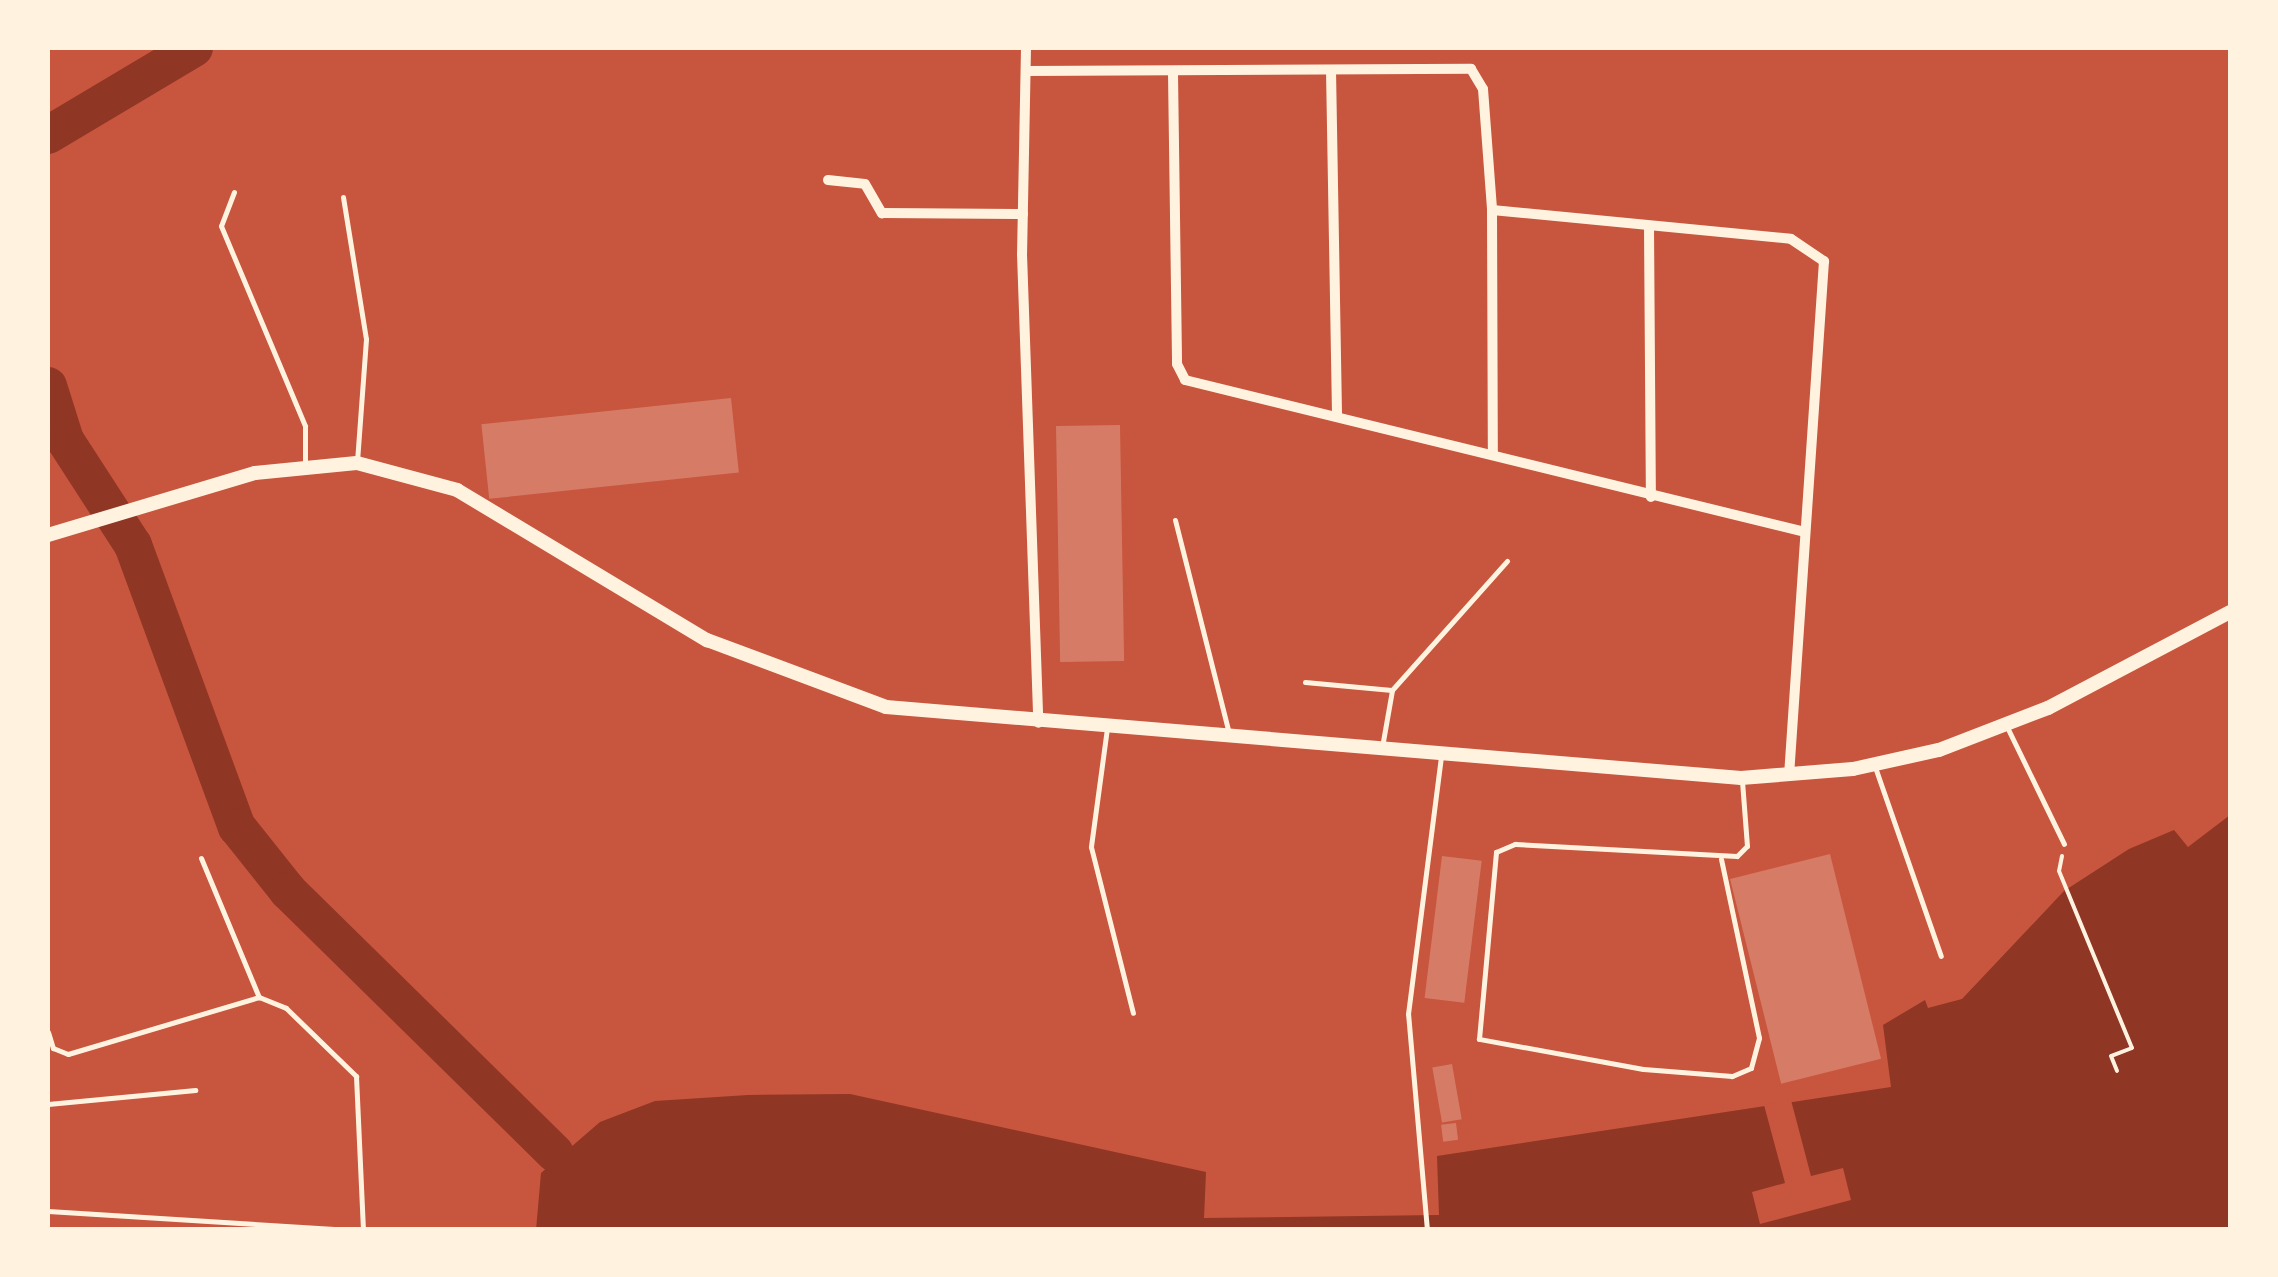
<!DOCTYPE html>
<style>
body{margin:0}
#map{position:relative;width:2278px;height:1277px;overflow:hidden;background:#c8553d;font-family:Rubik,sans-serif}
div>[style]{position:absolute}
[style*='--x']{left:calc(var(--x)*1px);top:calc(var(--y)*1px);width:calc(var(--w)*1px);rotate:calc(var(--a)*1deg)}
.water>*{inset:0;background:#8f3625}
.pier>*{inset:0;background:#c8553d}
.river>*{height:38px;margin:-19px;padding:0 19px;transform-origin:19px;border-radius:19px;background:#8f3625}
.building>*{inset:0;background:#d67c66;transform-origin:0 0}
.path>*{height:4px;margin:-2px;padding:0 2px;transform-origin:2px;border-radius:2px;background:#fff3e0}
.service>*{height:5px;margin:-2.5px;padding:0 2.5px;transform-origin:2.5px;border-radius:2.5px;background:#fff3e0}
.minor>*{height:10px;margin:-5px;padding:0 5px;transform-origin:5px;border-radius:5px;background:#fff3e0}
.secondary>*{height:14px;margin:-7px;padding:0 7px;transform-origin:7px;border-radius:7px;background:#fff3e0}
span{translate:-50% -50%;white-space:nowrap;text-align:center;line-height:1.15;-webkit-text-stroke:10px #fff3e0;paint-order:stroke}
.frame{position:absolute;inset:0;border:50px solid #fff3e0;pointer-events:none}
</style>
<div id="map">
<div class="water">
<div style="clip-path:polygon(2230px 815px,2230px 1229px,536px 1230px,541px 1173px,600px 1122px,655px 1101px,748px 1095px,850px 1094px,1206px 1172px,1204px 1218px,1439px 1215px,1437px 1156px,1891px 1087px,1883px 1025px,1925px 1000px,1928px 1008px,1962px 999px,2064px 891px,2129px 849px,2174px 830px,2188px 847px)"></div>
</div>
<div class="pier">
<div style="clip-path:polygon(1791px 1100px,1811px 1176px,1843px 1168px,1851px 1200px,1760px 1224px,1752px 1192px,1785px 1183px,1764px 1105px)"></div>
</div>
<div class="river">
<div style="--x:48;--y:135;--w:170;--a:-30.8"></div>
<div style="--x:48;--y:386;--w:57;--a:72.5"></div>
<div style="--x:65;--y:440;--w:125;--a:57.1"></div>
<div style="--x:133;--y:545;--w:301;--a:69.8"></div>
<div style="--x:237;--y:827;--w:82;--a:51.4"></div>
<div style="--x:288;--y:891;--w:374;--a:44.5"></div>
</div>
<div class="building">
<div style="left:731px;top:398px;width:75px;height:251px;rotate:84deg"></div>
<div style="left:1120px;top:425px;width:236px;height:64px;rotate:89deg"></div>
<div style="left:1830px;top:854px;width:211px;height:103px;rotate:76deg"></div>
<div style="left:1442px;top:856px;width:40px;height:143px;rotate:7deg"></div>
<div style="left:1452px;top:1064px;width:56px;height:20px;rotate:80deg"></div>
<div style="left:1456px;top:1123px;width:17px;height:15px;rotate:83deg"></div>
</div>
<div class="path">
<div style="--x:2062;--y:856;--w:15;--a:101"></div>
<div style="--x:2059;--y:871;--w:191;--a:67.6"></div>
<div style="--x:2132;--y:1048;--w:22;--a:159"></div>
<div style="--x:2111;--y:1056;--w:16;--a:68"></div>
</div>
<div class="service">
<div style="--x:234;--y:192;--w:36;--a:111"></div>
<div style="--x:221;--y:226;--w:217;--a:67.2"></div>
<div style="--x:305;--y:426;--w:38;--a:90"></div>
<div style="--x:343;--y:197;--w:144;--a:80.8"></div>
<div style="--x:366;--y:339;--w:123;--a:94.2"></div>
<div style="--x:1175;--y:520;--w:220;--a:75.8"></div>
<div style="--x:1305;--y:682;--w:87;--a:5.3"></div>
<div style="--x:2007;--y:727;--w:130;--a:64"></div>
<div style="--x:1107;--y:728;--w:120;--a:97.7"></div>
<div style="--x:1091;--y:847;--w:171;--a:75.8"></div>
<div style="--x:1382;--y:747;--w:58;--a:-80"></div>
<div style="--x:1392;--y:690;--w:173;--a:-48.3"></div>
<div style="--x:1875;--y:767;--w:200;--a:70.8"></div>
<div style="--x:201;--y:858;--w:151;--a:67.4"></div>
<div style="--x:1721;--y:859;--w:183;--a:78"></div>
<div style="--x:1759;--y:1038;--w:31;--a:105"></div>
<div style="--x:1751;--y:1068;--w:21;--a:157"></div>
<div style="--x:1732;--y:1076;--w:89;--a:-175.5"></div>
<div style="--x:1643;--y:1069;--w:167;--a:-169.6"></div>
<div style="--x:1479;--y:1039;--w:188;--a:-84.8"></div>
<div style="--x:1496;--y:852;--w:21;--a:-23"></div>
<div style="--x:1515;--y:844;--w:222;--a:3.1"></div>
<div style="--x:1737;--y:856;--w:14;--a:-45"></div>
<div style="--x:1747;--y:846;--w:65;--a:-94.4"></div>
<div style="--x:48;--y:1032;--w:17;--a:73"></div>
<div style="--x:53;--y:1048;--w:16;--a:22"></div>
<div style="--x:68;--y:1054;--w:199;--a:-16.6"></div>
<div style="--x:259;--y:997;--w:29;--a:22"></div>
<div style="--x:286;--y:1008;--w:98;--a:44.2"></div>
<div style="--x:356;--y:1076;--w:154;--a:87.4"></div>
<div style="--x:48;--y:1104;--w:148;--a:-5.4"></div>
<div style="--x:48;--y:1211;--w:303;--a:3.6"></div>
<div style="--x:1427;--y:1230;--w:217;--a:-95"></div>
<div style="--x:1408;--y:1014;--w:260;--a:-82.7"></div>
</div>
<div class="minor">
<div style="--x:1026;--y:48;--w:206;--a:91.1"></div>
<div style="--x:1022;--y:254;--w:469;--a:88"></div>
<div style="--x:1331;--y:70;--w:343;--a:89"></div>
<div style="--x:1026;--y:71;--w:445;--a:-0.3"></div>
<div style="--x:1471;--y:69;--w:23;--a:59"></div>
<div style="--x:1483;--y:89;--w:121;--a:85.7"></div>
<div style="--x:1492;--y:210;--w:244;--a:89.8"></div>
<div style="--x:1173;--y:73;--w:291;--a:89.2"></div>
<div style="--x:1177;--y:364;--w:18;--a:63"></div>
<div style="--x:1185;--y:380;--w:638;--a:13.78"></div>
<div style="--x:828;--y:180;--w:37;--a:6"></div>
<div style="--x:865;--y:184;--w:34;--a:60"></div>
<div style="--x:882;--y:213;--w:141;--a:0.4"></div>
<div style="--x:1492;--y:210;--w:300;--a:5.5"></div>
<div style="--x:1791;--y:239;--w:40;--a:34"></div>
<div style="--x:1824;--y:261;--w:516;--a:93.89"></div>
<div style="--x:1649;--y:226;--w:271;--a:89.6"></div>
</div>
<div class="secondary">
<div style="--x:48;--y:535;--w:216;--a:-16.7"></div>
<div style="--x:255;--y:473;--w:102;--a:-5.6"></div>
<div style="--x:357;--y:463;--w:104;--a:15.1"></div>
<div style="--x:457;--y:490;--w:292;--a:31"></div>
<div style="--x:707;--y:640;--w:191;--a:20.5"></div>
<div style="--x:886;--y:707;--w:858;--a:4.75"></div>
<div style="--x:1741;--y:778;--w:112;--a:-4.6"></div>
<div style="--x:1853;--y:769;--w:88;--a:-12.5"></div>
<div style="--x:1939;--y:750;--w:117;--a:-21.1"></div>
<div style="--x:2048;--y:708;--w:206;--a:-27.8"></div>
</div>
<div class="frame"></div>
</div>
